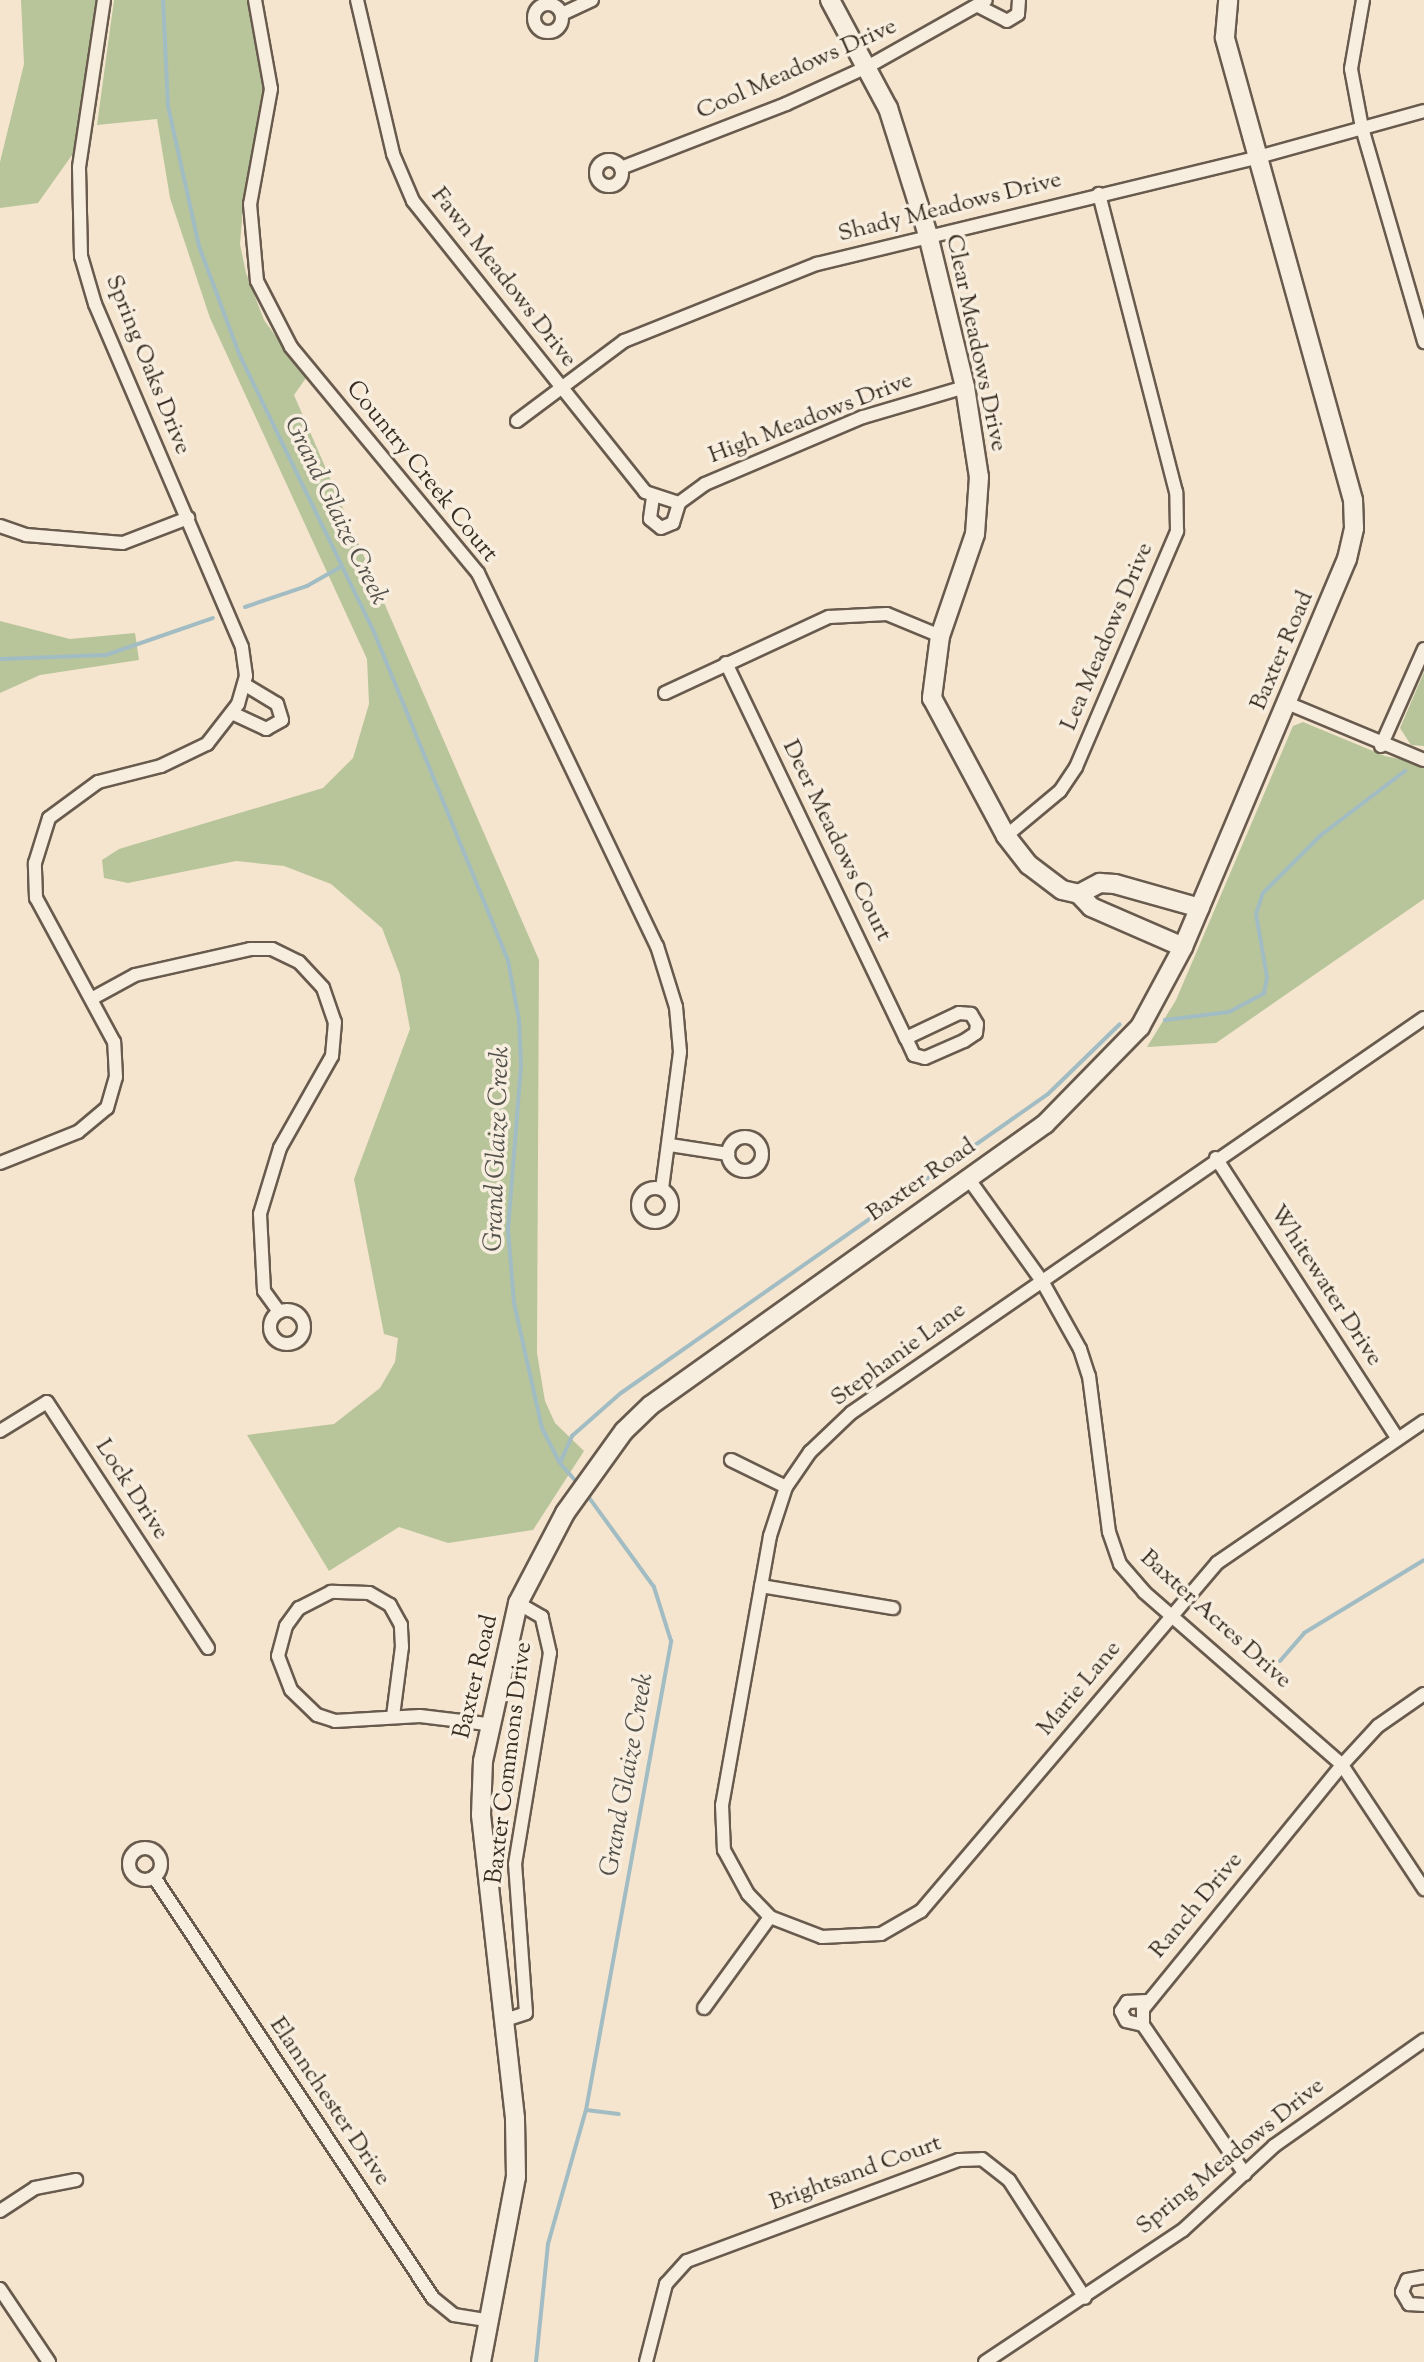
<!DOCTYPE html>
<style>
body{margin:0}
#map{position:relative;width:1424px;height:2362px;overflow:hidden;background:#f5e5ce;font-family:"Sorts Mill Goudy",serif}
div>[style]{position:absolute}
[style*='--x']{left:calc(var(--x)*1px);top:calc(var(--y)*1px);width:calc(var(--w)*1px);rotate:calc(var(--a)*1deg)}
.green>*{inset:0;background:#b8c59b}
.stream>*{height:4px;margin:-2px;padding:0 2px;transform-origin:2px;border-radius:2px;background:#a2bcc3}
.roads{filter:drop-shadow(2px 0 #685b4e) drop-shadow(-2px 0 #685b4e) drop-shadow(0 2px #685b4e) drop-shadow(0 -2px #685b4e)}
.street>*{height:12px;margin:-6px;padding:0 6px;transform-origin:6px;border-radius:6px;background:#f8eedf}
.street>.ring{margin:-6px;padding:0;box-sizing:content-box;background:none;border:12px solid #f8eedf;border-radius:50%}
.secondary>*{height:18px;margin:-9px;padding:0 9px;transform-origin:9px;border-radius:9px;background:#f8eedf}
span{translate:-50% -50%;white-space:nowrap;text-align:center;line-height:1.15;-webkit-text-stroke:7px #f8eedf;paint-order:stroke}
.street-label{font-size:24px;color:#392d23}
.water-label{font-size:26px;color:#53514b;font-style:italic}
</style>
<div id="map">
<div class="green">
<div style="clip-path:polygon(21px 0,98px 0,77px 148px,38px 203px,0 208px,0 162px,24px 64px)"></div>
<div style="clip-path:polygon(114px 0,247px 0,265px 91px,262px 137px,243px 208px,240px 244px,246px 273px,264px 320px,306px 378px,294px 395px,539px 960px,537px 1353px,545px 1401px,555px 1423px,584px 1451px,533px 1530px,448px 1543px,399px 1527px,329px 1571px,247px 1435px,334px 1424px,380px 1388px,395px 1362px,398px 1338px,384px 1334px,354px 1179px,410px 1029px,400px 975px,382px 928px,331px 884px,284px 866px,236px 861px,128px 883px,104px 878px,102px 860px,119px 849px,323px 788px,353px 758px,369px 704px,367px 659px,210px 318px,170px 198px,157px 119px,97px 125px)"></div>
<div style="clip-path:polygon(0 621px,70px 639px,135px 633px,139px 660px,40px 675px,0 693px)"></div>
<div style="clip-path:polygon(1424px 672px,1424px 746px,1411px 745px,1400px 728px)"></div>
<div style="clip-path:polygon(1303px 722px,1385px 756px,1424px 764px,1424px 899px,1216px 1043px,1147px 1047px,1176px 1000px,1293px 726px)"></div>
</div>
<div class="stream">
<div style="--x:163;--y:0;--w:106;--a:87.3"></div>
<div style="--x:168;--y:106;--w:143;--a:77.5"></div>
<div style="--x:199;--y:246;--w:117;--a:69.6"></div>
<div style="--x:240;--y:356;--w:307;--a:64.1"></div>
<div style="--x:374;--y:632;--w:355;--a:67.8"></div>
<div style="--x:508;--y:961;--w:60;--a:79.4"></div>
<div style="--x:519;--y:1020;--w:45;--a:87.5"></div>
<div style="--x:521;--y:1065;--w:166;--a:94.5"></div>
<div style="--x:508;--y:1230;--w:73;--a:85.3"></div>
<div style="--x:514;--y:1303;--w:128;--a:77.4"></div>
<div style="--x:542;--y:1428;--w:39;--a:63"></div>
<div style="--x:560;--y:1463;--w:29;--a:49"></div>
<div style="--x:245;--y:607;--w:65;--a:-18.7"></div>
<div style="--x:307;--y:586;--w:40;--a:-29.7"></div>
<div style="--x:0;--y:659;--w:106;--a:-2.2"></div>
<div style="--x:106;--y:655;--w:113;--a:-19.1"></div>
<div style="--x:1165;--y:1020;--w:64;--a:-7.1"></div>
<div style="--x:1229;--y:1012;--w:40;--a:-28"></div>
<div style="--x:1264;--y:993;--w:16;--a:-79"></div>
<div style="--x:1267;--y:977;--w:64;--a:-99.9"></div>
<div style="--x:1256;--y:914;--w:22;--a:-72"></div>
<div style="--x:1263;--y:893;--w:82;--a:-45"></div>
<div style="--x:1321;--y:835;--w:106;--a:-37.3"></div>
<div style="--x:560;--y:1463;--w:30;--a:-66"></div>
<div style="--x:572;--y:1436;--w:65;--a:-41.3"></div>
<div style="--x:621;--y:1393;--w:521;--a:-35"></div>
<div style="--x:1048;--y:1094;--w:100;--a:-44.2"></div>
<div style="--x:1280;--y:1661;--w:37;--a:-49"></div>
<div style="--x:1304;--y:1633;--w:140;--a:-31.3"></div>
<div style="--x:586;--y:2110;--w:33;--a:7"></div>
<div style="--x:536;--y:2362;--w:119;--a:-84.2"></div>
<div style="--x:548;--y:2244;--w:139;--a:-74.2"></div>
<div style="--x:586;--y:2110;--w:477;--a:-79.7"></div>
<div style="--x:671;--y:1641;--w:57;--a:-107.5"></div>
<div style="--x:654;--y:1587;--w:117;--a:-126"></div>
</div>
<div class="roads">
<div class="street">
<div style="--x:255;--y:0;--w:90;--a:79.8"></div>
<div style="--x:271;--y:89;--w:117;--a:100.3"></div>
<div style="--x:250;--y:204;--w:77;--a:84.8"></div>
<div style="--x:257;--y:281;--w:74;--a:62.7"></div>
<div style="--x:291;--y:347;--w:293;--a:50.4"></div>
<div style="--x:478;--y:573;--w:414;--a:64.4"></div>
<div style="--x:657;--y:946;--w:64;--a:72.7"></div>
<div style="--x:676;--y:1007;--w:45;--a:84.9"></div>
<div style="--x:680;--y:1052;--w:138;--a:97.5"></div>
<div style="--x:357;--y:0;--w:158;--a:76.8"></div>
<div style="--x:393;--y:154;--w:51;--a:66.9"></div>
<div style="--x:413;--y:201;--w:372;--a:51.4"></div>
<div style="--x:645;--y:492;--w:36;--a:18"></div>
<div style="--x:679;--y:503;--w:32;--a:-36"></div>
<div style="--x:705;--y:484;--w:172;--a:-23"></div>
<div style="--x:863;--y:417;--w:106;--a:-16.4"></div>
<div style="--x:1363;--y:0;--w:70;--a:99.9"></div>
<div style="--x:1351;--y:69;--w:60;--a:79.4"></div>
<div style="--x:1362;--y:128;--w:223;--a:73.8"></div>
<div class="ring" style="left:534px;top:4px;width:16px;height:16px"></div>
<div style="--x:980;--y:7;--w:30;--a:27"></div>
<div style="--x:1007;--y:21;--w:13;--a:-32"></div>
<div style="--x:1018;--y:14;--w:14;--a:-86"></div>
<div style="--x:562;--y:14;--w:33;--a:-25"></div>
<div class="ring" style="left:596px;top:160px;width:14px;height:14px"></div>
<div style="--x:621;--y:168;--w:177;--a:-21.2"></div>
<div style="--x:786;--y:104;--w:91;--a:-24.6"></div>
<div style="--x:869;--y:66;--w:134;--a:-29.4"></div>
<div style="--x:517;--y:421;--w:134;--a:-36.8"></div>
<div style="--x:624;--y:341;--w:208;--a:-21.8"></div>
<div style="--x:817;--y:264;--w:454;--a:-13.6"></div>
<div style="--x:1258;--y:157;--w:172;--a:-15.5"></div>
<div style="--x:653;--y:497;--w:22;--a:98"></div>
<div style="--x:650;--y:519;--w:14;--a:39"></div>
<div style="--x:661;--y:528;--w:13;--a:-23"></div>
<div style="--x:673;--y:523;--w:21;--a:-73"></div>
<div style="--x:0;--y:526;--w:28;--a:19"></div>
<div style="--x:26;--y:535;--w:97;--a:4.7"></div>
<div style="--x:123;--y:543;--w:70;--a:-21"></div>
<div style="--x:726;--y:663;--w:416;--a:64.4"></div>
<div style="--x:906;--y:1038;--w:19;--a:65"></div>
<div style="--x:914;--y:1055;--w:11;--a:15"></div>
<div style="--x:925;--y:1058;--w:43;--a:-23.6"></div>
<div style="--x:964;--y:1041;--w:14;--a:-34"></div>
<div style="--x:976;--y:1033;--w:9;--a:-84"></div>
<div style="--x:977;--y:1024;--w:12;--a:-121"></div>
<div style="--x:971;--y:1014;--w:12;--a:-175"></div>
<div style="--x:959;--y:1013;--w:59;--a:154.7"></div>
<div style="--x:665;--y:693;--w:181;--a:-24.9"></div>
<div style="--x:829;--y:617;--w:58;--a:-3"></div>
<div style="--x:887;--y:614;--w:57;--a:22.5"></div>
<div style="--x:1287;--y:703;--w:148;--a:22.6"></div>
<div style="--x:232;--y:713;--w:38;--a:25"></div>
<div style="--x:266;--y:729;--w:18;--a:-29"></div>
<div style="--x:282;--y:720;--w:17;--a:-107"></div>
<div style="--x:277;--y:704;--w:37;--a:-149"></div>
<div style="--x:1381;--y:746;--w:106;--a:-66.1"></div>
<div style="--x:1006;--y:836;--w:70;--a:-39.8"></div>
<div style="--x:1060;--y:791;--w:29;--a:-56"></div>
<div style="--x:1076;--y:767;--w:257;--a:-66.8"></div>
<div style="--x:1177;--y:531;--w:39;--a:-91"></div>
<div style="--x:1176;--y:492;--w:308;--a:-104.5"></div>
<div style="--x:93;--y:998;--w:48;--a:-28.7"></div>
<div style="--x:135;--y:975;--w:118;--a:-12.7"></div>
<div style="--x:250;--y:949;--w:22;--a:0"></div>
<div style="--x:272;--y:949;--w:30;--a:26"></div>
<div style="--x:299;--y:962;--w:35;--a:47"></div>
<div style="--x:323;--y:988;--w:36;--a:71"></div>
<div style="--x:335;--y:1022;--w:34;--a:95"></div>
<div style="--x:332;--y:1056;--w:106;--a:119.5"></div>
<div style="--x:280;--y:1148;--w:69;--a:106.9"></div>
<div style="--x:260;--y:1214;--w:77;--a:87"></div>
<div style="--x:264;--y:1291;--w:26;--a:54"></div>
<div style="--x:1424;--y:1018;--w:696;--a:145.42"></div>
<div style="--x:851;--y:1413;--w:57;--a:136.4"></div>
<div style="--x:810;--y:1452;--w:42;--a:124.4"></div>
<div style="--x:786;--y:1487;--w:52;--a:108.1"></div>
<div style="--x:770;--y:1536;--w:273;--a:100.1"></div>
<div style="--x:722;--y:1805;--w:45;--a:87.5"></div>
<div style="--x:724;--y:1850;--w:50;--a:61.4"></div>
<div style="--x:748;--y:1894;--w:32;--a:46"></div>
<div style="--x:770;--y:1917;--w:56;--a:21"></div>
<div style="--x:822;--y:1937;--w:59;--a:-2.9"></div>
<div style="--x:881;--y:1934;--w:46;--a:-29.9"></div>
<div style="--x:921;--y:1911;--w:457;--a:-49.6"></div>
<div style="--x:1217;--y:1563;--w:251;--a:-34.4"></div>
<div class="ring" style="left:728px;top:1137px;width:22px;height:22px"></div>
<div style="--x:670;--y:1145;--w:59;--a:8.8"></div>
<div style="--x:1216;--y:1158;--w:333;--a:57.1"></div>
<div style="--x:0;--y:1163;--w:84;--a:-21.7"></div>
<div style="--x:78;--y:1132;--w:38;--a:-40"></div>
<div style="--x:107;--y:1108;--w:32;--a:-74"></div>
<div style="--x:116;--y:1077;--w:35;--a:-93"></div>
<div style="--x:114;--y:1042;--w:164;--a:-118.4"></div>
<div style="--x:36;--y:898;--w:35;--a:-92"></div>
<div style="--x:35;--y:863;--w:47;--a:-72.7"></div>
<div style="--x:49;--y:818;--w:61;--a:-36.3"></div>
<div style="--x:98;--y:782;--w:65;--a:-14.3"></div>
<div style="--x:161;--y:766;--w:51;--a:-25.6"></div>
<div style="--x:207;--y:744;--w:51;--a:-52.2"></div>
<div style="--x:238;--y:704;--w:29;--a:-74"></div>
<div style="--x:246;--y:676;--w:29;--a:-98"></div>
<div style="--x:242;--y:647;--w:373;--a:-113.2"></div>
<div style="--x:95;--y:304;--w:50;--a:-106.3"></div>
<div style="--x:81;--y:256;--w:89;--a:-91.3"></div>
<div style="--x:79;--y:167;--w:169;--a:-81.5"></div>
<div style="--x:968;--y:1178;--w:127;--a:54.3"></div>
<div style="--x:1042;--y:1281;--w:78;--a:60.8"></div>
<div style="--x:1080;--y:1349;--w:28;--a:72"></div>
<div style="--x:1089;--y:1376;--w:157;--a:82.7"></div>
<div style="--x:1109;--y:1532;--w:34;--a:71"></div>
<div style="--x:1120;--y:1564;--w:37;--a:49"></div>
<div style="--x:1144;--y:1592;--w:263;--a:41.1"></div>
<div style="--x:1342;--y:1765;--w:149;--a:56.5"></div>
<div class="ring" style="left:638px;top:1188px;width:22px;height:22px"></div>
<div class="ring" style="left:270px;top:1310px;width:22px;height:22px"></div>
<div style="--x:0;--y:1431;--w:55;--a:-31.7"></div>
<div style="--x:47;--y:1402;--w:294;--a:56.8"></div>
<div style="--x:731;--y:1460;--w:61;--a:26.1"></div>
<div style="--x:761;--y:1586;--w:134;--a:9.5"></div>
<div style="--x:393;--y:1716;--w:70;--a:-82.6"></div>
<div style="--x:402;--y:1647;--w:22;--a:-93"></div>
<div style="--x:401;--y:1625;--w:23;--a:-119"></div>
<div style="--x:390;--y:1605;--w:24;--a:-150"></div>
<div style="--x:369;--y:1593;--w:38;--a:-178"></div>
<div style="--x:331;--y:1592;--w:36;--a:153"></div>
<div style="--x:299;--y:1608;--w:22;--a:126"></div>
<div style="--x:286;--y:1626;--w:31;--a:105"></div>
<div style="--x:278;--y:1656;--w:36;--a:69"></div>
<div style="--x:291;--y:1690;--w:36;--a:44"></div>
<div style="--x:317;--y:1715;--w:19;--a:18"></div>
<div style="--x:335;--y:1721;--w:85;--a:-3.4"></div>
<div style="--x:420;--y:1716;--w:67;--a:6.8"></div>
<div class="ring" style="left:129px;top:1848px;width:20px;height:20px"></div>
<div style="--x:154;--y:1877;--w:505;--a:56.47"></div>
<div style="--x:433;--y:2298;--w:27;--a:39"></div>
<div style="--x:454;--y:2315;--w:36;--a:9"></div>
<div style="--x:704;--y:2008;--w:112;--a:-54"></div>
<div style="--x:502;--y:2021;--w:25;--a:-18"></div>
<div style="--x:526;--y:2013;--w:149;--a:-94.2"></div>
<div style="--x:515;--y:1864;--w:214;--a:-80.6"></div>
<div style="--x:550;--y:1653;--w:37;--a:-103"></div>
<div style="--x:542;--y:1617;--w:28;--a:-150"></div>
<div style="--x:1143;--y:2025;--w:17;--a:-167"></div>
<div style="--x:1126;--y:2021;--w:11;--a:-117"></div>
<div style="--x:1121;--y:2011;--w:11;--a:-56"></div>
<div style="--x:1127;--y:2002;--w:20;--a:-3"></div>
<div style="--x:1245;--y:2174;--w:181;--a:-124.4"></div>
<div style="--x:1143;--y:2025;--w:16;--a:-90"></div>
<div style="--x:1143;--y:2009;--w:315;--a:-50.8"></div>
<div style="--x:1342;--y:1765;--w:53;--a:-47.3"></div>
<div style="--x:1378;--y:1726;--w:56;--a:-34.8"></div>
<div style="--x:0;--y:2211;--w:42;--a:-33.3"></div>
<div style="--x:35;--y:2188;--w:42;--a:-11"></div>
<div style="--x:1424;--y:2277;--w:17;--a:170"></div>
<div style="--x:1407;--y:2280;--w:13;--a:113"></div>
<div style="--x:1402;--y:2292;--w:14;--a:60"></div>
<div style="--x:1409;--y:2304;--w:15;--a:4"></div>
<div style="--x:0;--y:2289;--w:88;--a:56.1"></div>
<div style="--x:646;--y:2362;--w:81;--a:-75.6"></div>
<div style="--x:666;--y:2284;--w:31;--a:-48"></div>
<div style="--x:687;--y:2261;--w:290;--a:-20.4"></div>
<div style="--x:959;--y:2160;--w:23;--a:-2"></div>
<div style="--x:982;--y:2159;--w:34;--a:38"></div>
<div style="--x:1009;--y:2180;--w:140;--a:57.2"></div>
<div style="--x:985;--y:2362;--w:238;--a:-33.7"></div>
<div style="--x:1183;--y:2230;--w:124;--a:-42.7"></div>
<div style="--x:1274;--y:2146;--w:184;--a:-35.2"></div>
</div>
<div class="secondary">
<div style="--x:830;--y:0;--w:123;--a:61.8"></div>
<div style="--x:888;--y:108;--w:133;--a:72.5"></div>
<div style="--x:928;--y:235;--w:156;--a:76.3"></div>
<div style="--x:965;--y:387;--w:91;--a:81.2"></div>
<div style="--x:979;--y:477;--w:57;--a:94"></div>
<div style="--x:975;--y:534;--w:108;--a:108.9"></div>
<div style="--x:940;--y:636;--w:63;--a:97.4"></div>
<div style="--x:932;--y:698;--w:157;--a:61.8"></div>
<div style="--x:1006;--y:836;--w:37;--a:52"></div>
<div style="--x:1029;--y:865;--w:41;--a:37.1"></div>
<div style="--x:1062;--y:890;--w:17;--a:13"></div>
<div style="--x:1079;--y:894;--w:18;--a:47"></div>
<div style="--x:1091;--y:907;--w:100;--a:23.5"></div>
<div style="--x:1079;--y:894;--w:24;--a:-28"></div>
<div style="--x:1100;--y:883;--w:15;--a:4"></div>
<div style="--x:1115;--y:884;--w:88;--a:15.8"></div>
<div style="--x:481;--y:2362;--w:188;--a:-79.3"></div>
<div style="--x:516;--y:2177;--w:59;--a:-91"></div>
<div style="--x:515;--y:2118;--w:305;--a:-96.4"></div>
<div style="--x:481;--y:1815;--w:54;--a:-87.9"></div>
<div style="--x:483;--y:1761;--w:162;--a:-77.5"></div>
<div style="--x:518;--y:1603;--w:102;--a:-62.4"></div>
<div style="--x:565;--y:1513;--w:101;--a:-54.3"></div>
<div style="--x:624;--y:1431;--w:37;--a:-44"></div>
<div style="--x:651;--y:1405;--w:484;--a:-35.5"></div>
<div style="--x:1045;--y:1124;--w:136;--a:-45.6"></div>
<div style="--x:1140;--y:1027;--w:91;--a:-61.7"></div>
<div style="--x:1183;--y:947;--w:421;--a:-67.1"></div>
<div style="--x:1347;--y:559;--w:32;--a:-77"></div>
<div style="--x:1354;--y:528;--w:28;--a:-92"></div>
<div style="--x:1353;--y:500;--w:480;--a:-105.5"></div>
<div style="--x:1225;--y:37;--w:37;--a:-85"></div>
</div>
</div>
<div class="street-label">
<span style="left:797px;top:70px;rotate:-24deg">Cool Meadows Drive</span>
<span style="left:950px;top:208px;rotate:-14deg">Shady Meadows Drive</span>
<span style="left:503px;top:278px;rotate:52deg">Fawn Meadows Drive</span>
<span style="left:975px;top:343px;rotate:78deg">Clear Meadows Drive</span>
<span style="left:147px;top:365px;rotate:68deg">Spring Oaks Drive</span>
<span style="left:811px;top:419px;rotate:-21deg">High Meadows Drive</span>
<span style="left:421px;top:472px;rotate:51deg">Country Creek Court</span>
<span style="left:1108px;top:637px;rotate:-67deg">Lea Meadows Drive</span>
<span style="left:1283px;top:651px;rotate:-67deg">Baxter Road</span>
<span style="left:836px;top:841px;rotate:64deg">Deer Meadows Court</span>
<span style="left:922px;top:1181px;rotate:-35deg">Baxter Road</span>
<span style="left:1325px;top:1286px;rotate:57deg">Whitewater Drive</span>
<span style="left:899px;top:1355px;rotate:-36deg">Stephanie Lane</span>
<span style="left:131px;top:1490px;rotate:57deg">Lock Drive</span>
<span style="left:1215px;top:1620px;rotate:42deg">Baxter Acres Drive</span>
<span style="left:477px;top:1677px;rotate:-77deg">Baxter Road</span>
<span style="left:1080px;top:1689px;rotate:-50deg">Marie Lane</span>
<span style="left:510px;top:1763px;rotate:-83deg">Baxter Commons Drive</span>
<span style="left:1197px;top:1906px;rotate:-50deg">Ranch Drive</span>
<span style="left:329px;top:2102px;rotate:56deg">Elannchester Drive</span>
<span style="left:1231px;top:2157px;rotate:-39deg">Spring Meadows Drive</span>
<span style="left:856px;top:2174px;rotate:-20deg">Brightsand Court</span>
</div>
<div class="water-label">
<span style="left:335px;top:511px;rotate:64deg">Grand Glaize Creek</span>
<span style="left:498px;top:1149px;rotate:-88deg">Grand Glaize Creek</span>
<span style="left:628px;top:1775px;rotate:-80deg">Grand Glaize Creek</span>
</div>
</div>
